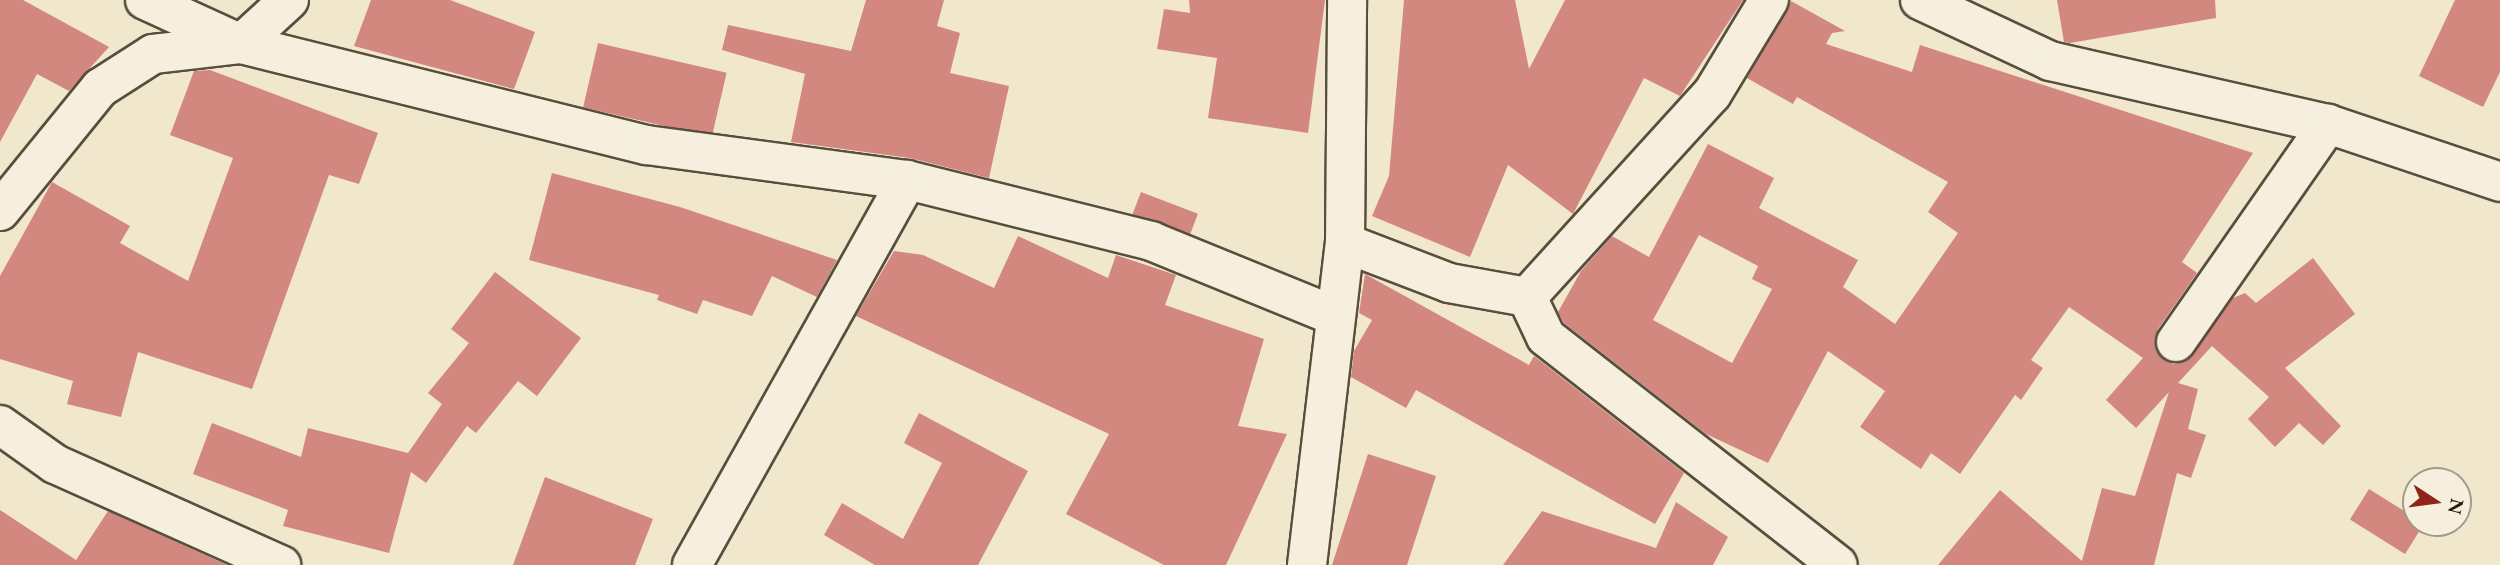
<!DOCTYPE html>
<style>
body{margin:0}
#map{position:relative;width:2500px;height:565px;overflow:hidden;background:#f1e7cc;font-family:"EB Garamond",serif}
div>[style]{position:absolute}
[style*='--x']{left:calc(var(--x)*1px);top:calc(var(--y)*1px);width:calc(var(--w)*1px);rotate:calc(var(--a)*1deg)}
.building>*{inset:0;background:#d2877f;transform-origin:0 0}
.roads{filter:drop-shadow(2px 0 #584e3e) drop-shadow(-2px 0 #584e3e) drop-shadow(0 2px #584e3e) drop-shadow(0 -2px #584e3e)}
.street>*{height:38px;margin:-19px;padding:0 19px;transform-origin:19px;border-radius:19px;background:#f6efde}
span{translate:-50% -50%;white-space:nowrap;text-align:center;line-height:1.15;-webkit-text-stroke:6px #f6efde;paint-order:stroke}
.north{position:absolute;left:2402px;top:467px;width:70px;height:70px;box-sizing:border-box;background:#f6efde;border:2px solid #a29a8b;border-radius:50%;rotate:103deg;font-size:19px;font-weight:700;line-height:28px;text-align:center;color:#251b0f}
.north::after{content:'';display:block;margin:auto;width:24px;height:32px;background:#8f2418;clip-path:polygon(50% 0,100% 100%,50% 72%,0 100%)}
</style>
<div id="map">
<div class="building">
<div style="clip-path:polygon(0 0,23px 0,109px 47px,69px 91px,37px 74px,0 142px)"></div>
<div style="clip-path:polygon(371px 0,450px 0,535px 32px,514px 89px,354px 46px)"></div>
<div style="clip-path:polygon(866px 0,944px 0,937px 26px,960px 33px,950px 73px,1009px 86px,989px 178px,910px 158px,791px 142px,805px 74px,722px 50px,728px 25px,851px 51px)"></div>
<div style="clip-path:polygon(1189px 0,1325px 0,1308px 133px,1208px 118px,1217px 58px,1157px 49px,1164px 9px,1190px 13px)"></div>
<div style="clip-path:polygon(1404px 0,1515px 0,1529px 69px,1565px 0,1743px 0,1680px 96px,1644px 78px,1573px 214px,1508px 165px,1470px 257px,1372px 216px,1389px 176px)"></div>
<div style="clip-path:polygon(2057px 0,2215px 0,2216px 18px,2070px 43px,2064px 42px)"></div>
<div style="clip-path:polygon(2455px 0,2500px 0,2500px 72px,2483px 107px,2419px 76px)"></div>
<div style="clip-path:polygon(evenodd,1791px 1px,1845px 31px,1832px 33px,1826px 44px,1912px 72px,1920px 45px,2253px 153px,2182px 262px,2197px 273px,2158px 329px,2156px 351px,2173px 364px,2186px 361px,2233px 298px,2245px 293px,2256px 303px,2313px 258px,2355px 314px,2285px 368px,2341px 426px,2323px 445px,2299px 423px,2275px 447px,2248px 419px,2269px 397px,2212px 346px,2178px 383px,2198px 389px,2188px 429px,2206px 435px,2191px 478px,2177px 473px,2154px 565px,1938px 565px,2000px 490px,2082px 561px,2102px 488px,2135px 496px,2169px 392px,2136px 428px,2106px 400px,2143px 358px,2069px 307px,2031px 360px,2043px 368px,2021px 400px,2015px 395px,1960px 474px,1931px 453px,1921px 469px,1860px 427px,1885px 391px,1828px 351px,1768px 463px,1706px 434px,1564px 323px,1558px 312px,1581px 271px,1612px 236px,1649px 257px,1708px 144px,1774px 178px,1759px 208px,1858px 260px,1843px 287px,1895px 324px,1958px 233px,1928px 212px,1948px 182px,1797px 97px,1793px 104px,1747px 78px,1791px 1px,1699px 235px,1758px 266px,1752px 279px,1772px 289px,1732px 363px,1653px 320px,1699px 235px)"></div>
<div style="left:598px;top:43px;width:132px;height:66px;rotate:13deg"></div>
<div style="clip-path:polygon(210px 70px,378px 133px,359px 184px,329px 175px,252px 389px,138px 352px,121px 417px,67px 404px,73px 381px,0 359px,0 276px,52px 182px,130px 226px,120px 243px,188px 281px,233px 158px,170px 135px,194px 71px)"></div>
<div style="clip-path:polygon(552px 173px,680px 207px,837px 260px,817px 297px,772px 276px,752px 316px,703px 300px,697px 314px,657px 300px,659px 295px,529px 260px)"></div>
<div style="left:1141px;top:192px;width:61px;height:24px;rotate:21deg"></div>
<div style="clip-path:polygon(1018px 236px,1108px 278px,1116px 255px,1176px 275px,1165px 305px,1264px 339px,1238px 426px,1287px 434px,1226px 565px,1164px 565px,1066px 514px,1109px 434px,856px 316px,894px 251px,923px 255px,994px 288px)"></div>
<div style="clip-path:polygon(495px 272px,581px 338px,537px 396px,518px 381px,476px 433px,467px 426px,426px 483px,411px 472px,389px 553px,283px 526px,288px 510px,193px 474px,212px 423px,301px 457px,308px 428px,408px 453px,442px 404px,428px 393px,469px 343px,451px 329px)"></div>
<div style="clip-path:polygon(1365px 274px,1529px 365px,1534px 356px,1684px 473px,1655px 524px,1416px 390px,1406px 408px,1351px 377px,1354px 351px,1372px 320px,1359px 313px)"></div>
<div style="clip-path:polygon(919px 413px,1028px 471px,978px 565px,875px 565px,824px 535px,842px 503px,903px 539px,942px 463px,904px 443px)"></div>
<div style="clip-path:polygon(1368px 454px,1436px 476px,1407px 565px,1332px 565px)"></div>
<div style="clip-path:polygon(545px 477px,653px 519px,635px 565px,513px 565px)"></div>
<div style="left:2369px;top:489px;width:65px;height:36px;rotate:32deg"></div>
<div style="clip-path:polygon(1676px 502px,1728px 537px,1713px 565px,1503px 565px,1542px 511px,1656px 548px)"></div>
<div style="clip-path:polygon(0 510px,76px 560px,108px 511px,227px 565px,0 565px)"></div>
</div>
<div class="roads">
<div class="street">
<div style="--x:145;--y:0;--w:106;--a:24.6"></div>
<div style="--x:241;--y:44;--w:418;--a:14"></div>
<div style="--x:647;--y:145;--w:262;--a:7.7"></div>
<div style="--x:907;--y:180;--w:252;--a:14"></div>
<div style="--x:1151;--y:241;--w:199;--a:22.2"></div>
<div style="--x:1920;--y:0;--w:144;--a:25.1"></div>
<div style="--x:2050;--y:61;--w:285;--a:12.8"></div>
<div style="--x:2328;--y:124;--w:182;--a:18.6"></div>
<div style="--x:0;--y:211;--w:159;--a:-50.9"></div>
<div style="--x:100;--y:88;--w:63;--a:-32.7"></div>
<div style="--x:153;--y:54;--w:89;--a:-6.5"></div>
<div style="--x:241;--y:44;--w:65;--a:-42.5"></div>
<div style="--x:1345;--y:243;--w:111;--a:21"></div>
<div style="--x:1449;--y:283;--w:79;--a:10.2"></div>
<div style="--x:1527;--y:297;--w:275;--a:-47.7"></div>
<div style="--x:1712;--y:94;--w:110;--a:-58.8"></div>
<div style="--x:1527;--y:297;--w:44;--a:64.6"></div>
<div style="--x:1546;--y:337;--w:370;--a:38"></div>
<div style="--x:2176;--y:342;--w:266;--a:-55.1"></div>
<div style="--x:0;--y:425;--w:67;--a:35.3"></div>
<div style="--x:55;--y:464;--w:248;--a:24.1"></div>
<div style="--x:692;--y:565;--w:441;--a:-60.8"></div>
<div style="--x:1307;--y:565;--w:324;--a:-83.3"></div>
<div style="--x:1345;--y:243;--w:243;--a:-89.5"></div>
</div>
</div>
<div class="north">N</div>
</div>
